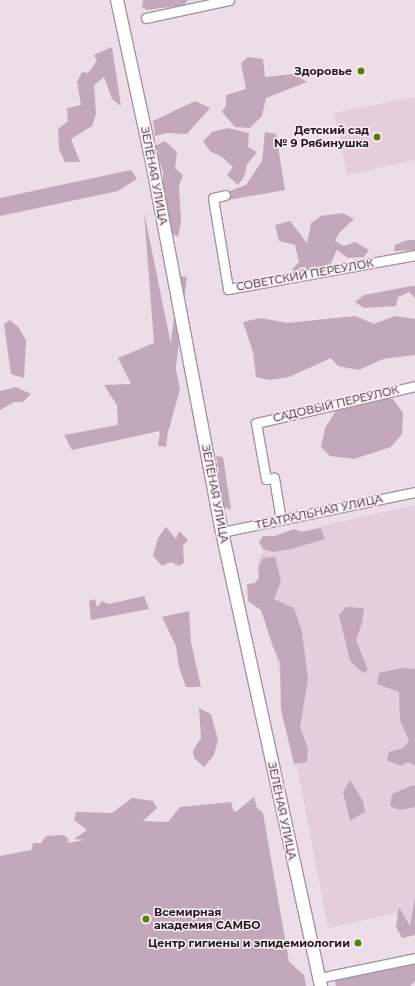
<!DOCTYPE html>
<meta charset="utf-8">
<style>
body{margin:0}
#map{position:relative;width:415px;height:986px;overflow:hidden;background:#ecdde8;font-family:Montserrat,sans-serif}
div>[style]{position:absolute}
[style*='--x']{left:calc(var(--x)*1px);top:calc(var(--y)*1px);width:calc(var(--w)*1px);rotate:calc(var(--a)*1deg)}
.built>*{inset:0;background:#e4cede}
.green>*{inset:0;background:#c1a8ba}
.forest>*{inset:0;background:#c3a7bb;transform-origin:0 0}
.roads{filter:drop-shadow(1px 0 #a2949e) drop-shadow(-1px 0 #a2949e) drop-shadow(0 1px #a2949e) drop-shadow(0 -1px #a2949e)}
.street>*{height:9px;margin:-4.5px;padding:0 4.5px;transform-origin:4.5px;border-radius:4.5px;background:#fff}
.secondary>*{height:12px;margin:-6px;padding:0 6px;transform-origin:6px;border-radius:6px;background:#fff}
.dots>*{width:11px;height:11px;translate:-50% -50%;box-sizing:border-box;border:2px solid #faeaf5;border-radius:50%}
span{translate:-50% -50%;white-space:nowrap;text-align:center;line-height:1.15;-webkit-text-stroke:3px #faeaf5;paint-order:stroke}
.poi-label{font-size:11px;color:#201a1e;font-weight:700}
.right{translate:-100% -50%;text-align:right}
.left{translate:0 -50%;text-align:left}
.street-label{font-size:11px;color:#201a1e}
</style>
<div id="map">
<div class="built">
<div style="clip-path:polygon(415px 97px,415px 160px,347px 175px,334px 113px)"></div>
<div style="clip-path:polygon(415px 505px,415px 932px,402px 935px,396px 913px,328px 928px,258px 561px,269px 538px)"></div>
</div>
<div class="green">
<div style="clip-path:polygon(254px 797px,257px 808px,263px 813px,289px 962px,304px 975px,306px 986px,0 986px,0 856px,237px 811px)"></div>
</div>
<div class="forest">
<div style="clip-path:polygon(143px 0,188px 0,184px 5px,147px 10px,142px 7px)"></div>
<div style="clip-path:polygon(112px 47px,121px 106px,112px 99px,104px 77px,94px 85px,96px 114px,92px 126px,71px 139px,80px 162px,65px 162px,59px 149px,58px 129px,68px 121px,67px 108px,81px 105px,77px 82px,82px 72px,88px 73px,97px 61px,94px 55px)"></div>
<div style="clip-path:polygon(248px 57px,263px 59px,265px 77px,293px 74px,307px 82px,266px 98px,262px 116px,250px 128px,235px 127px,222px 112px,226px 105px,226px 95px,246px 89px,241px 63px)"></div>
<div style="clip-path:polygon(195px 101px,210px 108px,187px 134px,167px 133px,155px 136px,153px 121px)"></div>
<div style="clip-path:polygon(228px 128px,249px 133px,248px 147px,257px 152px,247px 164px,244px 177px,238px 185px,227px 175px,233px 167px,222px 157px,210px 151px,203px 141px,212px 132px)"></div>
<div style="clip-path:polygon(265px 132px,276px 134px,285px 190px,228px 200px,227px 192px,246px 185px,262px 161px)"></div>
<div style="clip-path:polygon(165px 141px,177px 152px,175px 168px,183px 175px,179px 185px,181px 222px,178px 237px,171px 233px,163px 189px,163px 172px,155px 146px)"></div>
<div style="clip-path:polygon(131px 170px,137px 179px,118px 191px,0 216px,0 198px)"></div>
<div style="clip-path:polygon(144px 212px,180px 389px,169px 429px,72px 450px,64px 435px,118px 425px,117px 405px,104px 385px,131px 384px,118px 358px,154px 343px)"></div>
<div style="clip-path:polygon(342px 213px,354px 219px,339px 233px,335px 241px,344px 246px,355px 242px,369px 250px,364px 257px,348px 258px,337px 250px,330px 265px,318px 277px,299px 279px,292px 269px,299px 262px,295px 245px,279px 241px,275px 225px,290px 221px,307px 243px,311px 223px,321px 216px)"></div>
<div style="clip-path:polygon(408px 240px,415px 240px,415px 250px,394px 251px,395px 245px)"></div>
<div style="left:179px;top:276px;width:8px;height:171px;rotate:7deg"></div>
<div style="clip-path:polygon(412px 286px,415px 286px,415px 298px,409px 292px,398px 297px,396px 306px,364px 308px,355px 302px,364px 295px)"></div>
<div style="clip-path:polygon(355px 316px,374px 324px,395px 316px,415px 319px,415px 355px,383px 359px,359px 370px,338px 366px,331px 358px,289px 377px,269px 380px,256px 377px,253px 352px,243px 322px,261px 318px,287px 323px)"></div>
<div style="clip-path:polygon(10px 320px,18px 327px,26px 340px,24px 378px,11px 374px,4px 324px)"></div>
<div style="clip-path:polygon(16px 387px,31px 394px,23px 402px,14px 402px,0 410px,0 391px)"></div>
<div style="clip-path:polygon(355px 394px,393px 399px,403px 413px,402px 434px,391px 447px,354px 459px,330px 456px,321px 447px,325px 428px,341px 403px)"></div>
<div style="clip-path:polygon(216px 456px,223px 457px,231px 510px,224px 507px)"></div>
<div style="clip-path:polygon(166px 527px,176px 539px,179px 531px,188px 540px,183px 546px,184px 563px,179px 566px,171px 562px,162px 566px,153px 556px,158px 538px)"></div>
<div style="clip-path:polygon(321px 528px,325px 539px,291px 549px,273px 552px,263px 549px,259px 542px,263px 536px,275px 536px,294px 529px,302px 532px)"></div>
<div style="clip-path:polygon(275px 557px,281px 581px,274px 599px,294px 608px,302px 632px,308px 679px,300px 727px,308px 749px,307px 762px,294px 764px,281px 710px,280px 662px,273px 647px,261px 610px,248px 601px,247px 584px,255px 583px,259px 577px,258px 568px,263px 558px)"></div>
<div style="clip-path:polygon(144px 596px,149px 609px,91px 620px,89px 601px,95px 599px,97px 607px,102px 601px,109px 604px)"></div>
<div style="clip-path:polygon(346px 607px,364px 608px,362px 623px,356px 640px,368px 670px,363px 673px,350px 661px,339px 615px)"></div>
<div style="clip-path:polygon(189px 611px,191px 642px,201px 687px,186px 687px,179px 667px,176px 646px,162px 617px)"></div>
<div style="clip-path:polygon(401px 668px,415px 669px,415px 766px,408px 762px,401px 766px,387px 760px,389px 752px,403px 748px,409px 741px,400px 720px,399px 692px,377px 684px,379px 673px)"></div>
<div style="clip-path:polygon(199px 708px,211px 714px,218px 740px,214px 755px,204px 767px,194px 758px,193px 751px,201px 738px)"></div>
<div style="clip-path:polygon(350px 780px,363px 801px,365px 812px,350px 821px,343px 792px)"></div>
<div style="clip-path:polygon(413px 785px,415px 786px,415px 807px,400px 810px,390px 806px,392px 794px)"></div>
<div style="clip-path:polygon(132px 798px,153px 801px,157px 808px,143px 821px,168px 822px,180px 807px,231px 802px,234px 813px,225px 818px,115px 842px,74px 839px,87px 830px,74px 820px,76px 812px,112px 813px)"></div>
<div style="clip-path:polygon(64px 835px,69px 840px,63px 850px,52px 849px,36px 856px,31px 852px,33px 843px,41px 843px,46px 836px)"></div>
<div style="clip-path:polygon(415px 897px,415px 935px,402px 938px,396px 927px,399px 907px,410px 926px)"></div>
<div style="clip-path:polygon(415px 963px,415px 981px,410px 986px,336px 986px,334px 978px)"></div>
</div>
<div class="roads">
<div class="street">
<div style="--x:146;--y:18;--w:85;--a:-12.2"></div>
<div style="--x:225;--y:195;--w:12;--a:166"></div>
<div style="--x:213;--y:198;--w:92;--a:80.6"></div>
<div style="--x:228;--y:289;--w:190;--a:-10.3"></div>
<div style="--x:281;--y:520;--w:43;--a:-99.5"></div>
<div style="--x:274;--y:478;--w:8;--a:173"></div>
<div style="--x:266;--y:479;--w:57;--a:-100.1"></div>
<div style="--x:256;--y:423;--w:163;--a:-13.1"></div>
<div style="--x:222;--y:532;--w:197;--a:-11.7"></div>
<div style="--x:319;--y:978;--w:98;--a:-11.8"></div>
</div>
<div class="secondary">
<div style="--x:117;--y:0;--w:166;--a:77.8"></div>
<div style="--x:152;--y:162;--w:377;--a:79.3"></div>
<div style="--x:222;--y:532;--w:465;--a:77.7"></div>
</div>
</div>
<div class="dots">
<div style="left:361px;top:71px;background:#568108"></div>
<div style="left:377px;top:137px;background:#568108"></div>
<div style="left:146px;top:919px;background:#568108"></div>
<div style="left:358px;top:943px;background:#568108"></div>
</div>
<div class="poi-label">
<span class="right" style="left:352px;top:71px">Здоровье</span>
<span class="right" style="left:369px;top:137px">Детский сад<br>№ 9 Рябинушка</span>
<span class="left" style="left:154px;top:919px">Всемирная<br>академия САМБО</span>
<span class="right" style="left:350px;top:943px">Центр гигиены и эпидемиологии</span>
</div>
<div class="street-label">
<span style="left:154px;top:176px;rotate:79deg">ЗЕЛЁНАЯ УЛИЦА</span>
<span style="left:305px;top:275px;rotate:-10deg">СОВЕТСКИЙ ПЕРЕУЛОК</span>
<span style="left:336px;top:404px;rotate:-13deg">САДОВЫЙ ПЕРЕУЛОК</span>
<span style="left:215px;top:494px;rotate:79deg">ЗЕЛЁНАЯ УЛИЦА</span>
<span style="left:319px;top:512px;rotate:-12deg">ТЕАТРАЛЬНАЯ УЛИЦА</span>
<span style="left:282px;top:811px;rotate:78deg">ЗЕЛЁНАЯ УЛИЦА</span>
</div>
</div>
